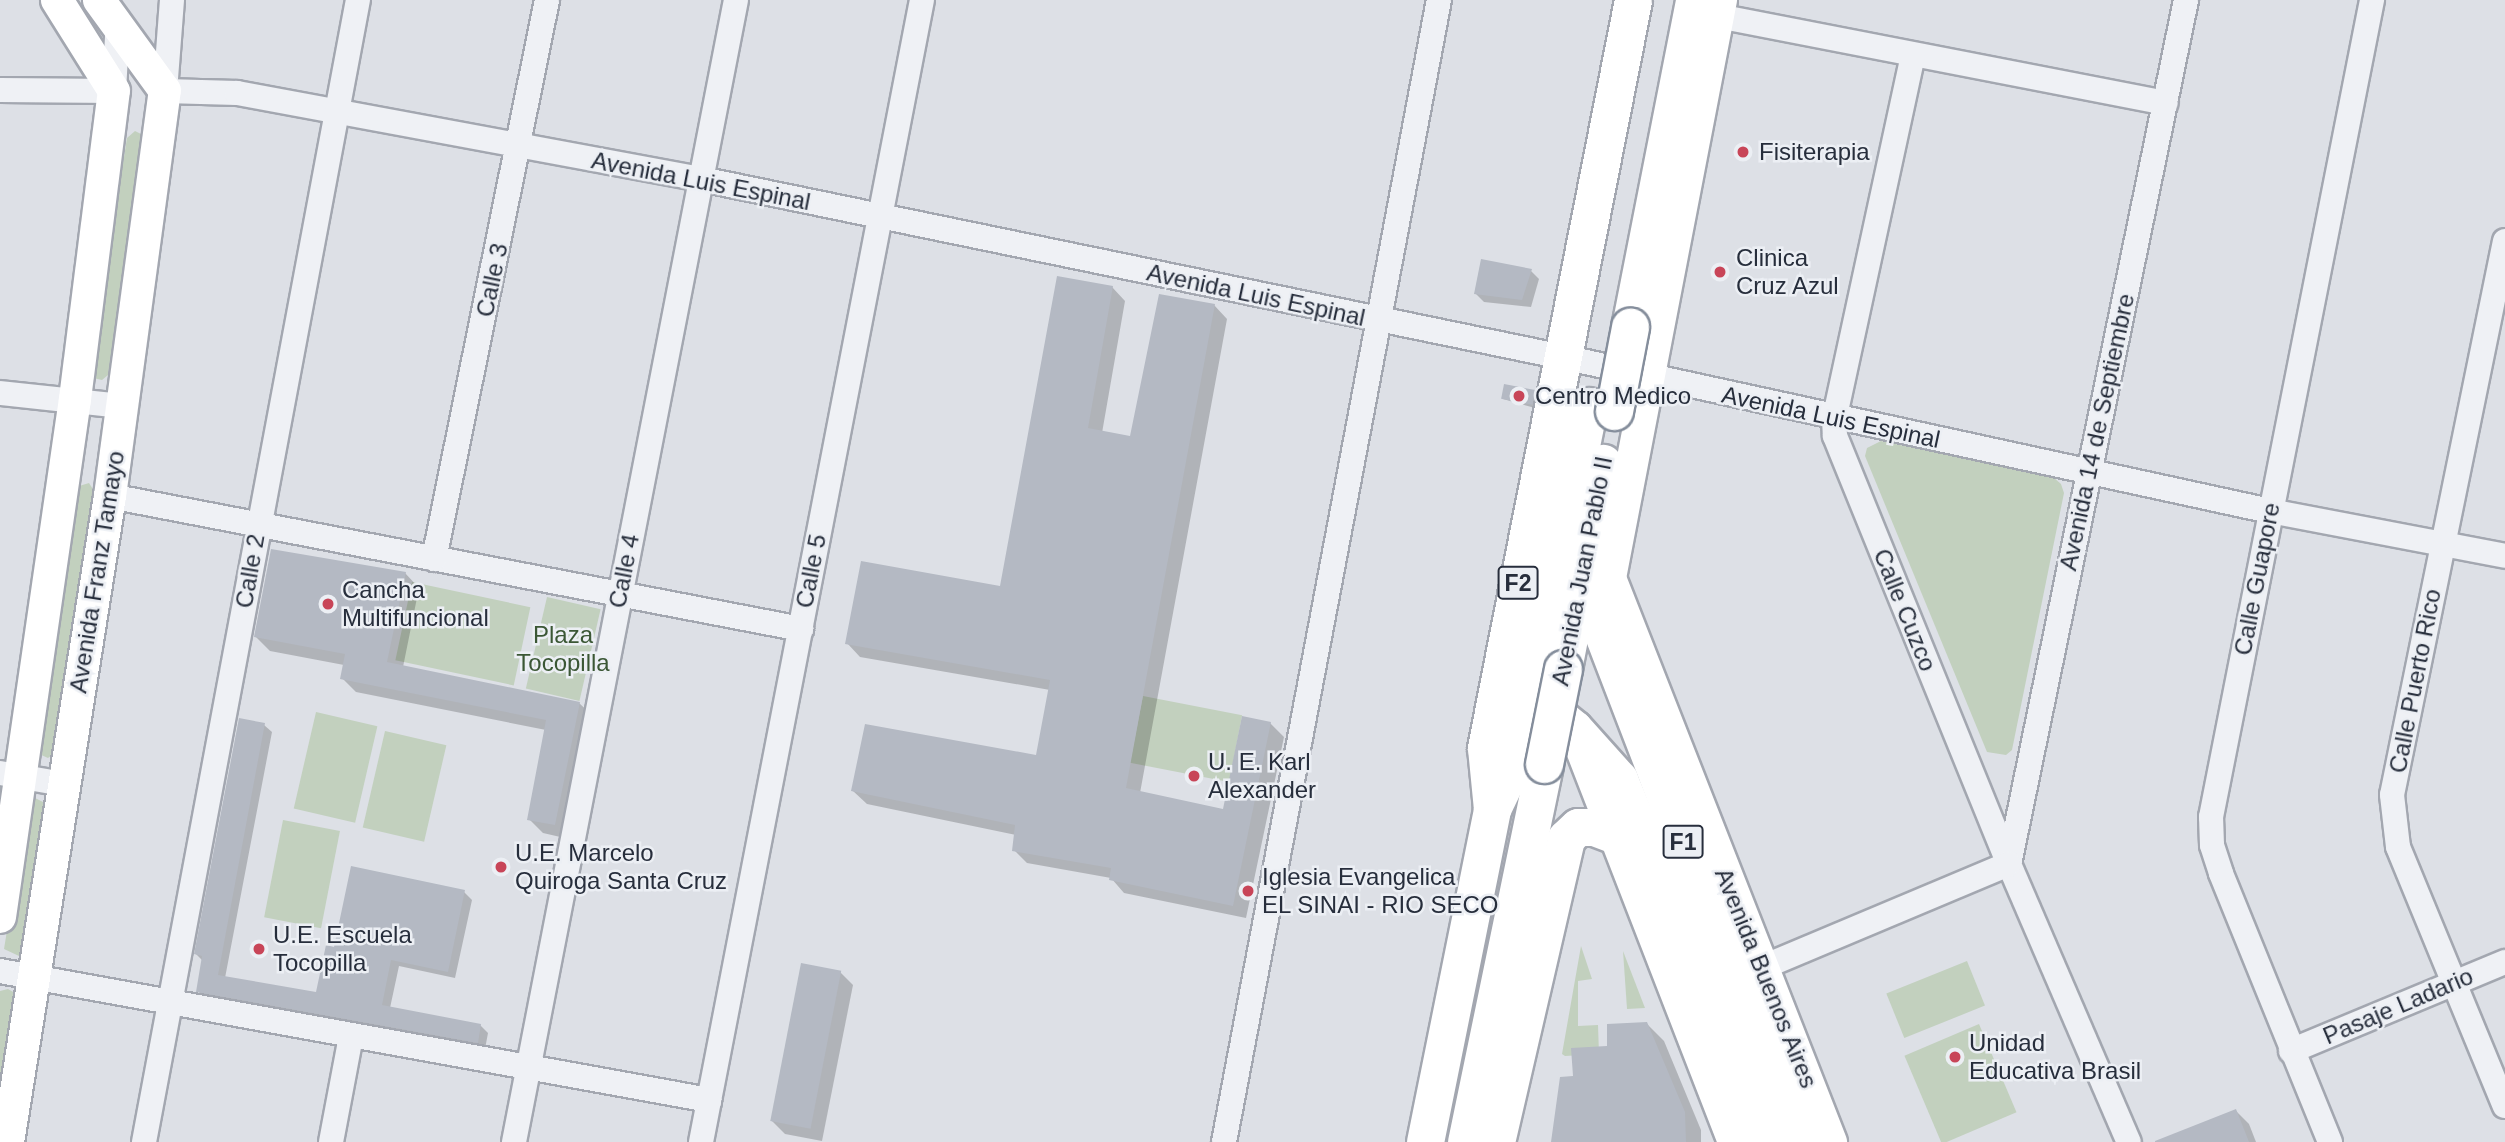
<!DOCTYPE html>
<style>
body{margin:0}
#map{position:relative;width:2505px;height:1142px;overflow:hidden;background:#dde0e6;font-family:Helvetica,sans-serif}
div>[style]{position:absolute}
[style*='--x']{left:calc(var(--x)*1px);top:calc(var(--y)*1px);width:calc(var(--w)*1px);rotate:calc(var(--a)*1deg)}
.green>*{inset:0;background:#c2d0be;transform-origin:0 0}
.shadow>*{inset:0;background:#0003}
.building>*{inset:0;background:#b4b9c3;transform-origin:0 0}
.roads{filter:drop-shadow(2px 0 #a3a7b0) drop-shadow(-2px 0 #a3a7b0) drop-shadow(0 2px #a3a7b0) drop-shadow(0 -2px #a3a7b0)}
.minor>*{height:24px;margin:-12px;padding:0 12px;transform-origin:12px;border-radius:12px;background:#eff1f5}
.major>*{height:32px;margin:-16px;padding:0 16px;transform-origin:16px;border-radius:16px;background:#fff}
.highway>*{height:37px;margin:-18.5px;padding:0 18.5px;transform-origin:18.5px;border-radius:18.5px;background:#fff}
.bridges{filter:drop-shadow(2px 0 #858e9c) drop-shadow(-2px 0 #858e9c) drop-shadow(0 2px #858e9c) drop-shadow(0 -2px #858e9c)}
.highway-bridge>*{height:37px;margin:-18.5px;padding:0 18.5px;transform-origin:18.5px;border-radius:18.5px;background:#fff}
.dots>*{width:19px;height:19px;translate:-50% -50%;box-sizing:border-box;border:4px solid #eceff4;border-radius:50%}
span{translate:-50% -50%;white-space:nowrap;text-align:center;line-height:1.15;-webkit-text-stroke:5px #eceff4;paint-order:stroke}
.shield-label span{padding:2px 5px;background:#eceff4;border:2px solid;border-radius:5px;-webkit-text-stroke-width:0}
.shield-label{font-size:23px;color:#272e3c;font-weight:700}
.poi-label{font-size:24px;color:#272e3c}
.left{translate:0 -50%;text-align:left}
.street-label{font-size:24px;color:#272e3c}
.park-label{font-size:24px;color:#3b5735}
</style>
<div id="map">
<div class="green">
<div style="clip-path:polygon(135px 131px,143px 135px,143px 141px,108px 375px,102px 380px,93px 378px,90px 371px,127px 138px)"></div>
<div style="clip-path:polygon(1881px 441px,2053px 477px,2061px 484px,2064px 493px,2012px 750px,2006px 755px,1987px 752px,1865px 456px,1867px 448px)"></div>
<div style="clip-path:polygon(89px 483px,96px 494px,56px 752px,48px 758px,39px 754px,76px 487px)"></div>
<div style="left:412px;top:582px;width:121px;height:80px;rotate:12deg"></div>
<div style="left:547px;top:597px;width:55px;height:94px;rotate:13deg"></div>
<div style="left:1143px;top:696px;width:101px;height:68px;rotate:11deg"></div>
<div style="left:316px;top:712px;width:63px;height:99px;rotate:13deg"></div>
<div style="left:385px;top:731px;width:63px;height:99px;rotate:13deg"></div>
<div style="clip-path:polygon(33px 797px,47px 804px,24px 949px,19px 956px,4px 949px,28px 801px)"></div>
<div style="left:283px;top:820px;width:58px;height:99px;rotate:11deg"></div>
<div style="clip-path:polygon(1581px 946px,1592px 979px,1578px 981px,1578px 1026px,1598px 1025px,1599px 1054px,1565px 1056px,1562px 1054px)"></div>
<div style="clip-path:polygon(1623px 951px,1645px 1008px,1627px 1009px)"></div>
<div style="left:1967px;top:961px;width:48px;height:87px;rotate:68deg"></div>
<div style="clip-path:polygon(8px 989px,15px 993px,0 1098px,0 991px)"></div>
<div style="left:1979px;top:1024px;width:96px;height:81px;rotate:67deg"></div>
</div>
<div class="shadow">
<div style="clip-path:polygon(1531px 271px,1539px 279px,1531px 307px,1484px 302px,1476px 294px)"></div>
<div style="clip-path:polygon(1112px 287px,1125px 301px,1102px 433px,1131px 438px,1214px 305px,1227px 319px,1140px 793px,1225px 811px,1270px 723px,1284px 737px,1246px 918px,1124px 893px,1111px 878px,1027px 863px,1014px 850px,1016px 835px,867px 804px,853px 791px,1037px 757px,1050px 690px,860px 657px,847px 643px,1002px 588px)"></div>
<div style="clip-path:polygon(1534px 392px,1535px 408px,1503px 399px)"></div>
<div style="clip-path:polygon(405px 573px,419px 588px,403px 667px,579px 703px,594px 717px,569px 839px,543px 833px,529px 819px,546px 730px,356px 692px,342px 678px,344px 665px,270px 651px,256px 637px)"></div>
<div style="clip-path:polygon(264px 725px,272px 732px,225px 978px,317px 994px,336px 950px,464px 892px,472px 900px,455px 978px,399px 966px,390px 1008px,480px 1025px,488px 1033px,485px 1049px,206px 999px,198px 991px,203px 961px,196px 954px)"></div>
<div style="clip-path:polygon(840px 972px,853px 985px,822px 1141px,785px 1134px,772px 1121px)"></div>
<div style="clip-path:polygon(1647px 1024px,1664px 1041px,1701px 1130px,1701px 1142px,1554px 1142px,1575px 1078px)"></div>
<div style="clip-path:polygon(2236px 1111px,2249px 1124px,2256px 1142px,2182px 1142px)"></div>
</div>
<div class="building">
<div style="clip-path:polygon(1481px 259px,1532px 269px,1522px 300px,1474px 294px)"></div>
<div style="clip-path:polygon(1057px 276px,1113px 286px,1088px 428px,1130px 436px,1159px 294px,1215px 304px,1126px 788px,1223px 809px,1242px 716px,1271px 722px,1233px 906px,1109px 880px,1111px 868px,1012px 851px,1015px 825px,851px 791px,865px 724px,1036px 755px,1050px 680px,845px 644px,861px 561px,1000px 586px)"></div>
<div style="left:1504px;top:384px;width:32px;height:15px;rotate:11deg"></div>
<div style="clip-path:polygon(271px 549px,406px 572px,387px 662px,580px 702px,555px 825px,527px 820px,546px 720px,340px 679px,345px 654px,254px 637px)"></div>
<div style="clip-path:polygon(239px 718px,265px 723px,218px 975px,316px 992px,326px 945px,334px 947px,351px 866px,465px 890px,448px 972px,391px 960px,382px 1005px,481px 1024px,478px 1043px,196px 992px,202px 956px,194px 954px)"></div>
<div style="left:801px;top:963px;width:41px;height:161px;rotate:11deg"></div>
<div style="clip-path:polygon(1647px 1022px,1685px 1112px,1686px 1142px,1551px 1142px,1560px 1077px,1573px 1076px,1571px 1048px,1607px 1046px,1607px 1024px)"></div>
<div style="clip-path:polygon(2236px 1109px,2249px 1142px,2155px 1142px,2155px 1141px)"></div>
</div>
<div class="roads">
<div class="minor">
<div style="--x:172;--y:0;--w:91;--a:94.4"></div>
<div style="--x:165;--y:91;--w:72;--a:1.6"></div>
<div style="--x:237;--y:93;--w:472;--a:10.5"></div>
<div style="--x:701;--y:179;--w:880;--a:11.67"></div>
<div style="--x:1563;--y:357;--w:724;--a:12.29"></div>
<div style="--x:2270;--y:511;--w:239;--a:10.8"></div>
<div style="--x:1718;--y:16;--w:456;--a:11"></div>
<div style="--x:1913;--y:55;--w:372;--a:102.2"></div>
<div style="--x:1834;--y:419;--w:17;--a:87"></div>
<div style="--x:1835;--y:436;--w:462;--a:67.9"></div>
<div style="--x:2009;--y:864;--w:303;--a:66.7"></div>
<div style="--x:0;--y:90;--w:114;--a:0.5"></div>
<div style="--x:114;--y:91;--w:71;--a:-86.8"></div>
<div style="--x:2505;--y:241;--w:565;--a:101.53"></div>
<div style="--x:2392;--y:795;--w:52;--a:83.4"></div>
<div style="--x:2398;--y:847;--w:280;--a:67.6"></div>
<div style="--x:0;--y:393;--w:122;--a:6.1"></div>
<div style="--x:110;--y:496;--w:704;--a:10.89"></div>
<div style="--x:434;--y:559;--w:570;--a:-78.57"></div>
<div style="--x:0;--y:773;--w:65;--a:9.8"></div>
<div style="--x:2009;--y:864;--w:882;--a:-78.42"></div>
<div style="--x:1761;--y:968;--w:269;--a:-22.8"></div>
<div style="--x:0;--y:971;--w:721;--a:10.31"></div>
<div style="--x:2291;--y:1051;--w:232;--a:-22.6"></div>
<div style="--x:144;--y:1142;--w:1162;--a:-79.39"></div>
<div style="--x:331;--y:1142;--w:108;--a:-79.3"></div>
<div style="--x:514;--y:1142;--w:1163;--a:-79"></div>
<div style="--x:701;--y:1142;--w:1163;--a:-79.05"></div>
<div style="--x:1224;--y:1142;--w:1162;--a:-79.34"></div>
<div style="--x:2330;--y:1142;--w:290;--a:-112.1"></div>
<div style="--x:2221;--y:873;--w:29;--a:-108"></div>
<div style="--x:2212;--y:845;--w:28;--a:-92"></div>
<div style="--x:2211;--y:817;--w:833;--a:-78.85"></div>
</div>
<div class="major">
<div style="--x:57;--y:0;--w:107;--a:57.9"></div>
<div style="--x:99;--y:0;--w:112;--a:54"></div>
<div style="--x:1721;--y:0;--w:589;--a:100.87"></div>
<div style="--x:1610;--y:578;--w:606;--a:68.6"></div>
<div style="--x:1575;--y:732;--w:440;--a:68.8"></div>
<div style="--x:0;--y:917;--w:523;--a:-81.76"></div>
<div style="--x:75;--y:399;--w:310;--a:-82.8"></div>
<div style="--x:8;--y:1142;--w:654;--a:-81.03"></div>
<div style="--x:110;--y:496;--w:409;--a:-82.3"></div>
</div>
<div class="highway">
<div style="--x:1630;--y:327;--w:333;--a:-78.9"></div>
<div style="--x:1581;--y:577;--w:605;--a:68.99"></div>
<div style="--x:1563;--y:669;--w:210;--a:-79"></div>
<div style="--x:1531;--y:694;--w:55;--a:39.1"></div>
<div style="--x:1574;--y:729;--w:67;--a:48"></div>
<div style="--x:1619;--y:779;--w:392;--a:67.8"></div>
<div style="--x:1492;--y:809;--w:60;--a:-64.3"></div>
<div style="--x:1518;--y:755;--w:356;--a:-78.5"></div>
<div style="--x:1425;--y:1142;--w:340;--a:-78.6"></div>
<div style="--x:1492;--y:809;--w:61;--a:-95.6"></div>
<div style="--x:1486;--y:748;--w:762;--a:-78.88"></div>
<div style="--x:1466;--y:1142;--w:386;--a:-78.3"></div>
<div style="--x:1496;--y:1142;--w:312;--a:-77"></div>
<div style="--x:1566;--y:838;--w:16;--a:-43"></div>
<div style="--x:1578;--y:827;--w:16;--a:0"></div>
<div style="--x:1594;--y:827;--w:17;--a:21"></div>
</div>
</div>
<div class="bridges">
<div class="highway-bridge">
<div style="--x:1614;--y:411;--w:86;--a:-79.2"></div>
<div style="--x:1544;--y:764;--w:97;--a:-78.7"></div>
</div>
</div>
<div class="dots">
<div style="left:1743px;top:152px;background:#c84558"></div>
<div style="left:1720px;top:272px;background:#c84558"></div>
<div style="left:1519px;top:396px;background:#c84558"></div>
<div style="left:328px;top:604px;background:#c84558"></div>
<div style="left:1194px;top:776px;background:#c84558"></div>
<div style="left:501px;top:867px;background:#c84558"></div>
<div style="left:1248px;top:891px;background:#c84558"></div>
<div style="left:259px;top:949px;background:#c84558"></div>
<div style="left:1955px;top:1057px;background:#c84558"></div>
</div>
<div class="shield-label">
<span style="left:1518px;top:583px">F2</span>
<span style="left:1683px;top:842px">F1</span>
</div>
<div class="poi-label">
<span class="left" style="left:1759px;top:152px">Fisiterapia</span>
<span class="left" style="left:1736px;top:272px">Clinica<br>Cruz Azul</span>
<span class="left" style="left:1535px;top:396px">Centro Medico</span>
<span class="left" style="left:342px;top:604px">Cancha<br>Multifuncional</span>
<span class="left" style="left:1208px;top:776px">U. E. Karl<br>Alexander</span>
<span class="left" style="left:515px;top:867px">U.E. Marcelo<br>Quiroga Santa Cruz</span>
<span class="left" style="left:1262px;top:891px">Iglesia Evangelica<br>EL SINAI - RIO SECO</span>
<span class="left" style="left:273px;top:949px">U.E. Escuela<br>Tocopilla</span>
<span class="left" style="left:1969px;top:1057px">Unidad<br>Educativa Brasil</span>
</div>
<div class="street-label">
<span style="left:701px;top:181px;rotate:11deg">Avenida Luis Espinal</span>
<span style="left:492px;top:280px;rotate:-78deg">Calle 3</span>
<span style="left:1256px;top:295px;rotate:12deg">Avenida Luis Espinal</span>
<span style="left:1831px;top:417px;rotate:12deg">Avenida Luis Espinal</span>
<span style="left:2097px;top:432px;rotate:-78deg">Avenida 14 de Septiembre</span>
<span style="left:250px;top:571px;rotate:-80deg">Calle 2</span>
<span style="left:624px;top:571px;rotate:-79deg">Calle 4</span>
<span style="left:811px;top:571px;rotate:-79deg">Calle 5</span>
<span style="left:1582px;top:571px;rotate:-79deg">Avenida Juan Pablo II</span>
<span style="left:97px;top:572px;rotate:-81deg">Avenida Franz Tamayo</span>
<span style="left:2257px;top:579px;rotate:-79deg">Calle Guapore</span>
<span style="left:1905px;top:610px;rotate:68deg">Calle Cuzco</span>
<span style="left:2415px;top:681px;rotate:-79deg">Calle Puerto Rico</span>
<span style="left:1766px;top:978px;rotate:68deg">Avenida Buenos Aires</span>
<span style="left:2398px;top:1006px;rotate:-23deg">Pasaje Ladario</span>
</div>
<div class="park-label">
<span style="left:563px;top:649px">Plaza<br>Tocopilla</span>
</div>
</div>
